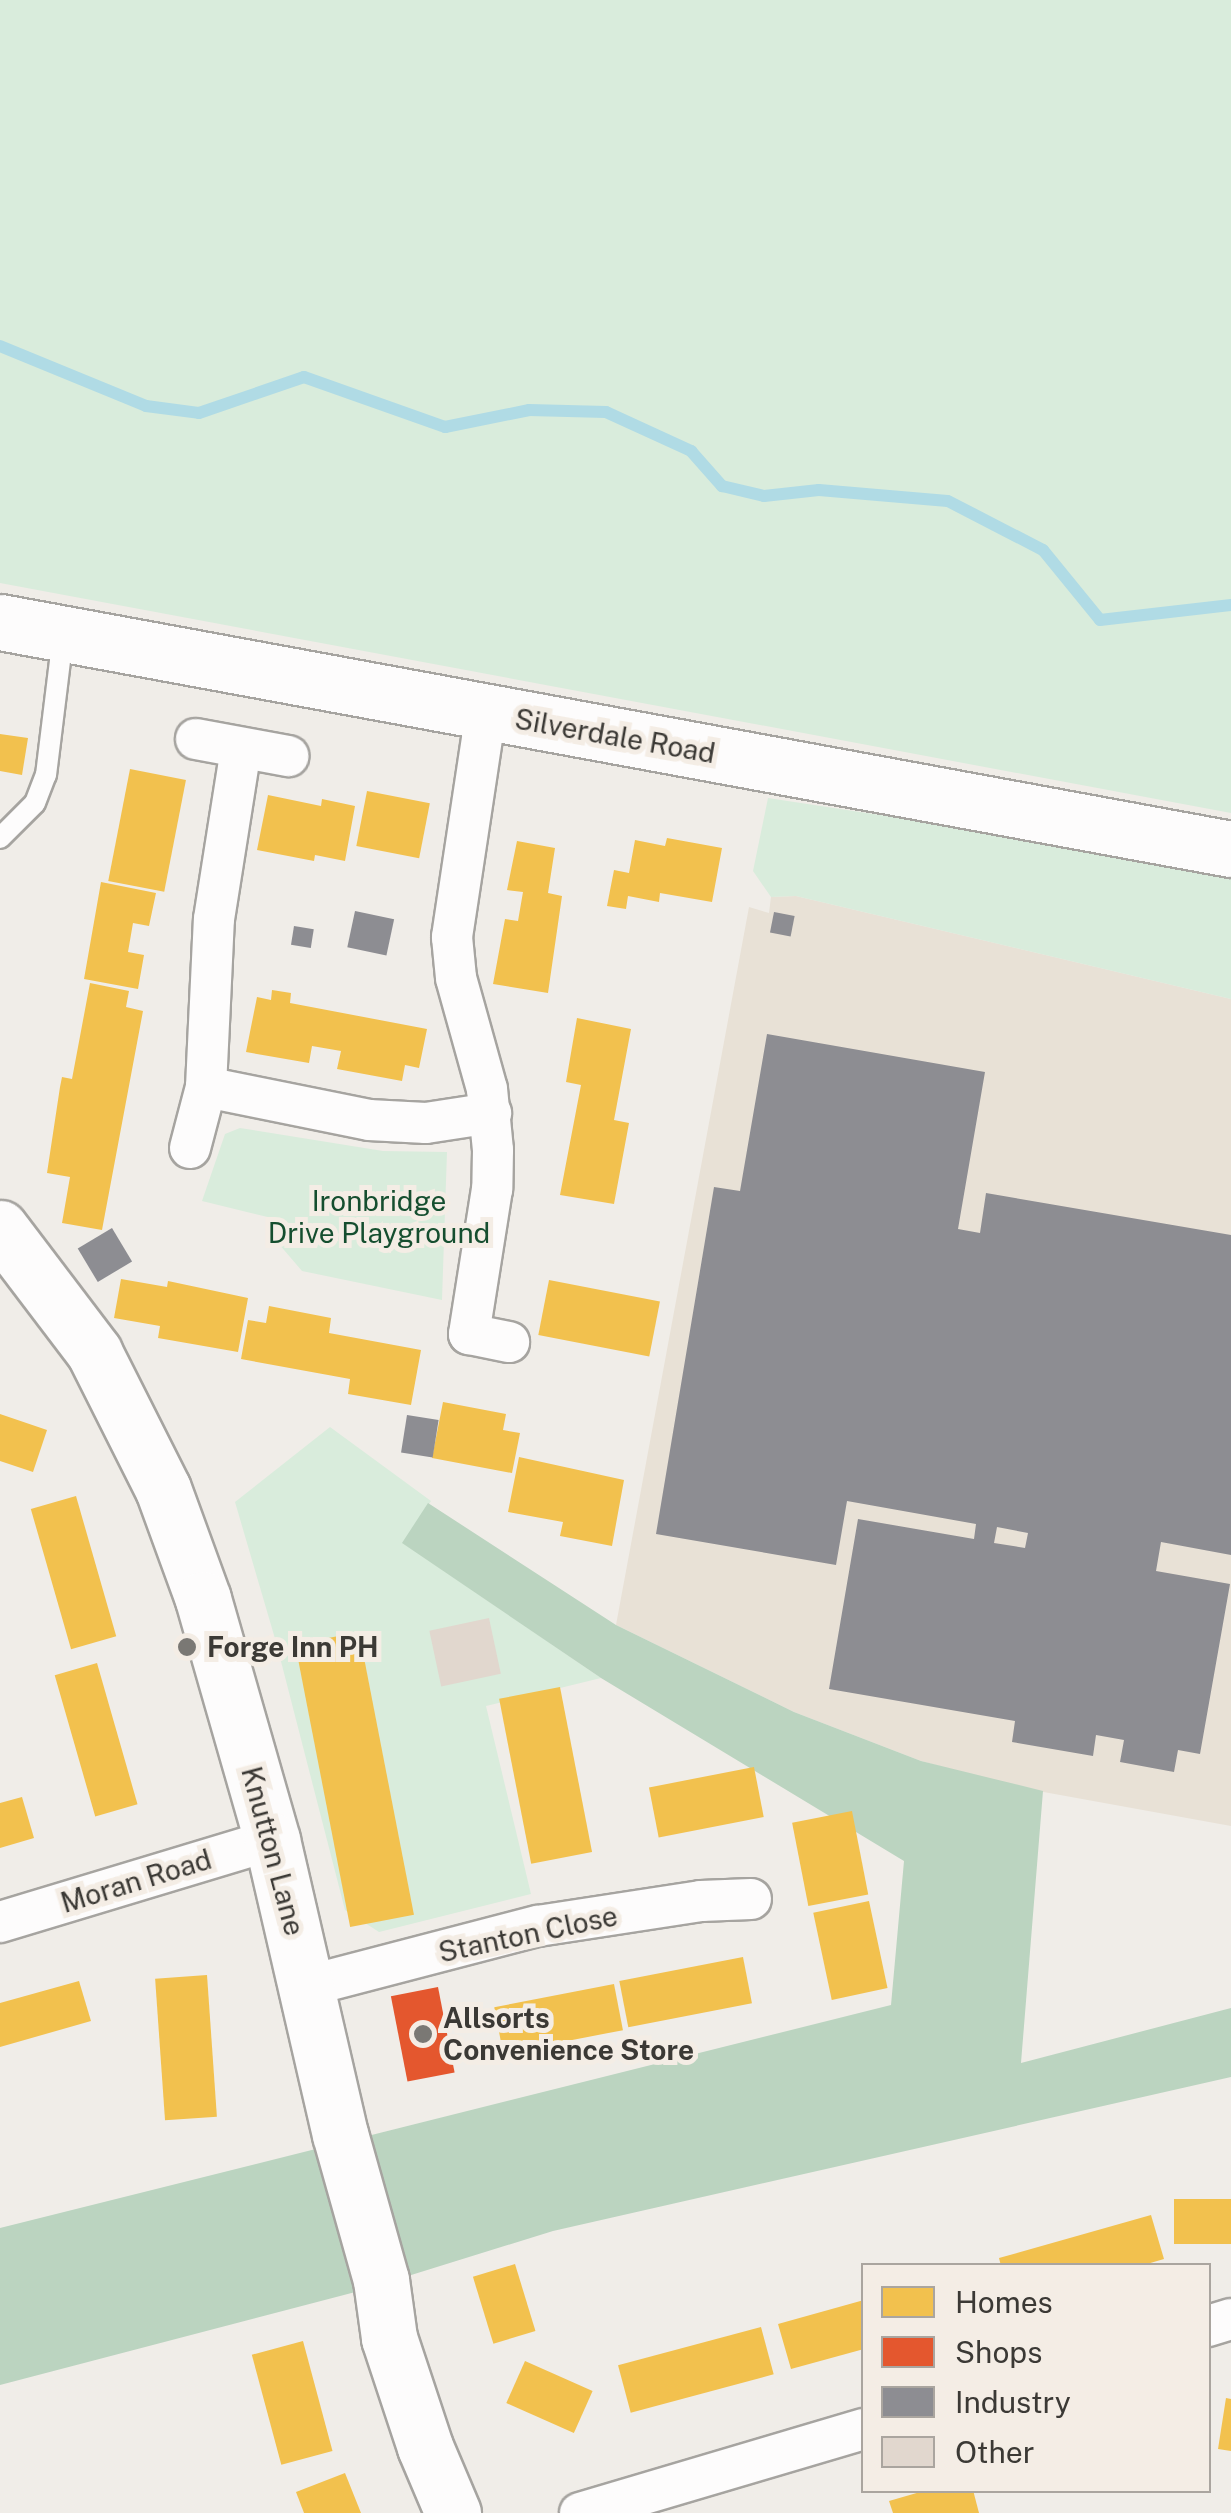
<!DOCTYPE html>
<style>
body{margin:0}
#map{position:relative;width:1231px;height:2513px;overflow:hidden;background:#f0ede8;font-family:"Public Sans",sans-serif}
div>[style]{position:absolute}
[style*='--x']{left:calc(var(--x)*1px);top:calc(var(--y)*1px);width:calc(var(--w)*1px);rotate:calc(var(--a)*1deg)}
.built>*{inset:0;background:#e8e1d6}
.green>*{inset:0;background:#d9ecdc}
.forest>*{inset:0;background:#bbd4c0}
.homes>*{inset:0;background:#f2c14e;transform-origin:0 0}
.shops>*{inset:0;background:#e4572e;transform-origin:0 0}
.industry>*{inset:0;background:#8d8d92;transform-origin:0 0}
.stream>*{height:12px;margin:-6px;padding:0 6px;transform-origin:6px;border-radius:6px;background:#b0dbe5}
.building>*{inset:0;background:#e1d7ce;transform-origin:0 0}
.roads{filter:drop-shadow(2px 0 #a6a4a0) drop-shadow(-2px 0 #a6a4a0) drop-shadow(0 2px #a6a4a0) drop-shadow(0 -2px #a6a4a0)}
.service>*{height:20px;margin:-10px;padding:0 10px;transform-origin:10px;border-radius:10px;background:#fdfcfc}
.minor>*{height:40px;margin:-20px;padding:0 20px;transform-origin:20px;border-radius:20px;background:#fdfcfc}
.secondary>*{height:55px;margin:-27.5px;padding:0 27.5px;transform-origin:27.5px;border-radius:27.5px;background:#fdfcfc}
.dots>*{width:28px;height:28px;translate:-50% -50%;box-sizing:border-box;border:5px solid #f4ede5;border-radius:50%}
span{translate:-50% -50%;white-space:nowrap;text-align:center;line-height:1.15;-webkit-text-stroke:10px #f4ede5;paint-order:stroke}
.street-label{font-size:28px;color:#3b3935}
.park-label{font-size:28px;color:#154e2f}
.poi-label{font-size:28px;color:#3b3935;font-weight:700}
.left{translate:0 -50%;text-align:left}
.legend{position:absolute;left:861px;top:2263px;width:350px;height:230px;box-sizing:border-box;background:#f4ede5;border:2px solid #aaa59f;margin:0;padding:12px 18px;list-style:none;font-size:30px;color:#3b3935}
.legend li{display:flex;align-items:center;gap:20px;height:50px}
.legend b{width:50px;border:2px solid #aaa59f}
</style>
<div id="map">
<div class="built">
<div style="clip-path:polygon(796px 896px,1231px 999px,1231px 1826px,1011px 1786px,921px 1761px,794px 1712px,616px 1625px,749px 907px,769px 913px,771px 897px)"></div>
</div>
<div class="green">
<div style="clip-path:polygon(0 0,1231px 0,1231px 813px,0 583px)"></div>
<div style="clip-path:polygon(768px 798px,1057px 842px,1231px 875px,1231px 999px,796px 896px,771px 897px,753px 871px)"></div>
<div style="clip-path:polygon(240px 1128px,383px 1151px,447px 1152px,442px 1300px,302px 1271px,278px 1243px,280px 1220px,202px 1201px,225px 1134px)"></div>
<div style="clip-path:polygon(330px 1427px,431px 1501px,403px 1543px,601px 1678px,486px 1706px,531px 1894px,379px 1932px,345px 1910px,276px 1642px,235px 1502px)"></div>
</div>
<div class="forest">
<div style="clip-path:polygon(428px 1503px,616px 1625px,794px 1712px,921px 1761px,1043px 1791px,1021px 2063px,1231px 2008px,1231px 2077px,553px 2231px,363px 2290px,0 2385px,0 2228px,891px 2005px,904px 1861px,601px 1678px,402px 1543px)"></div>
</div>
<div class="homes">
<div style="clip-path:polygon(0 734px,28px 738px,22px 775px,0 771px)"></div>
<div style="left:130px;top:769px;width:57px;height:114px;rotate:11deg"></div>
<div style="left:367px;top:791px;width:64px;height:56px;rotate:11deg"></div>
<div style="clip-path:polygon(268px 795px,321px 806px,322px 799px,355px 806px,345px 861px,315px 855px,314px 861px,257px 850px)"></div>
<div style="clip-path:polygon(667px 838px,722px 848px,712px 902px,660px 893px,659px 902px,628px 896px,626px 909px,607px 906px,614px 870px,629px 873px,635px 840px,665px 846px)"></div>
<div style="clip-path:polygon(517px 841px,555px 848px,548px 893px,562px 896px,548px 993px,493px 984px,505px 919px,518px 921px,523px 892px,507px 890px)"></div>
<div style="clip-path:polygon(101px 882px,156px 893px,149px 926px,133px 923px,128px 952px,144px 955px,138px 989px,84px 979px)"></div>
<div style="clip-path:polygon(90px 983px,129px 991px,126px 1007px,143px 1011px,102px 1230px,62px 1223px,70px 1177px,47px 1173px,60px 1087px,62px 1077px,72px 1079px)"></div>
<div style="clip-path:polygon(272px 990px,291px 993px,290px 1003px,427px 1029px,419px 1068px,405px 1065px,402px 1081px,337px 1069px,341px 1051px,312px 1046px,309px 1063px,246px 1052px,257px 997px,271px 1000px)"></div>
<div style="clip-path:polygon(577px 1018px,631px 1029px,614px 1120px,629px 1123px,614px 1204px,560px 1195px,581px 1085px,566px 1082px)"></div>
<div style="clip-path:polygon(121px 1279px,167px 1287px,168px 1281px,248px 1298px,238px 1352px,158px 1338px,160px 1326px,114px 1318px)"></div>
<div style="left:549px;top:1280px;width:113px;height:56px;rotate:11deg"></div>
<div style="clip-path:polygon(269px 1306px,331px 1318px,329px 1333px,421px 1350px,411px 1405px,348px 1394px,350px 1379px,241px 1359px,248px 1320px,266px 1323px)"></div>
<div style="clip-path:polygon(443px 1402px,506px 1414px,503px 1430px,520px 1433px,512px 1473px,432px 1458px)"></div>
<div style="clip-path:polygon(0 1414px,47px 1430px,33px 1472px,0 1461px)"></div>
<div style="clip-path:polygon(519px 1457px,624px 1480px,612px 1546px,560px 1536px,563px 1522px,508px 1512px)"></div>
<div style="left:76px;top:1496px;width:146px;height:47px;rotate:74deg"></div>
<div style="left:359px;top:1632px;width:288px;height:65px;rotate:79deg"></div>
<div style="left:97px;top:1663px;width:147px;height:44px;rotate:74deg"></div>
<div style="left:560px;top:1687px;width:168px;height:62px;rotate:79deg"></div>
<div style="left:754px;top:1767px;width:51px;height:107px;rotate:79deg"></div>
<div style="clip-path:polygon(22px 1797px,34px 1838px,0 1848px,0 1803px)"></div>
<div style="left:852px;top:1811px;width:85px;height:61px;rotate:79deg"></div>
<div style="left:869px;top:1901px;width:89px;height:57px;rotate:78deg"></div>
<div style="left:743px;top:1957px;width:47px;height:126px;rotate:79deg"></div>
<div style="left:207px;top:1975px;width:142px;height:52px;rotate:86deg"></div>
<div style="clip-path:polygon(79px 1981px,91px 2021px,0 2047px,0 2003px)"></div>
<div style="left:614px;top:1984px;width:47px;height:122px;rotate:79deg"></div>
<div style="left:1231px;top:2199px;width:45px;height:57px;rotate:90deg"></div>
<div style="clip-path:polygon(1151px 2215px,1164px 2259px,1140px 2266px,1001px 2266px,999px 2258px)"></div>
<div style="left:515px;top:2264px;width:70px;height:44px;rotate:73deg"></div>
<div style="clip-path:polygon(864px 2300px,864px 2349px,791px 2369px,778px 2324px)"></div>
<div style="left:761px;top:2327px;width:49px;height:148px;rotate:75deg"></div>
<div style="left:303px;top:2341px;width:114px;height:53px;rotate:75deg"></div>
<div style="left:525px;top:2361px;width:74px;height:46px;rotate:24deg"></div>
<div style="clip-path:polygon(1226px 2398px,1231px 2399px,1231px 2451px,1218px 2449px)"></div>
<div style="clip-path:polygon(345px 2473px,361px 2513px,304px 2513px,296px 2492px)"></div>
<div style="clip-path:polygon(927px 2490px,973px 2490px,979px 2513px,893px 2513px,889px 2501px)"></div>
</div>
<div class="shops">
<div style="left:438px;top:1987px;width:87px;height:48px;rotate:79deg"></div>
</div>
<div class="industry">
<div style="left:355px;top:911px;width:40px;height:37px;rotate:12deg"></div>
<div style="left:774px;top:912px;width:21px;height:21px;rotate:11deg"></div>
<div style="left:294px;top:926px;width:20px;height:19px;rotate:9deg"></div>
<div style="clip-path:polygon(evenodd,767px 1034px,985px 1072px,958px 1229px,980px 1233px,986px 1193px,1231px 1235px,1231px 1555px,1161px 1542px,1156px 1571px,1230px 1584px,1200px 1754px,1178px 1750px,1174px 1772px,1120px 1762px,1124px 1740px,1096px 1735px,1093px 1756px,1012px 1742px,1015px 1721px,829px 1689px,858px 1519px,974px 1539px,976px 1524px,847px 1501px,836px 1565px,656px 1534px,714px 1187px,740px 1191px,767px 1034px,997px 1527px,1028px 1533px,1025px 1548px,994px 1543px,997px 1527px)"></div>
<div style="left:112px;top:1228px;width:39px;height:40px;rotate:59deg"></div>
<div style="left:407px;top:1415px;width:32px;height:38px;rotate:9deg"></div>
</div>
<div class="stream">
<div style="--x:0;--y:346;--w:158;--a:22.3"></div>
<div style="--x:146;--y:406;--w:53;--a:7.5"></div>
<div style="--x:199;--y:413;--w:111;--a:-18.9"></div>
<div style="--x:304;--y:377;--w:150;--a:19.5"></div>
<div style="--x:445;--y:427;--w:86;--a:-11.4"></div>
<div style="--x:529;--y:410;--w:77;--a:1.5"></div>
<div style="--x:606;--y:412;--w:94;--a:24.6"></div>
<div style="--x:691;--y:451;--w:47;--a:48.5"></div>
<div style="--x:722;--y:486;--w:43;--a:13.4"></div>
<div style="--x:764;--y:496;--w:55;--a:-6.2"></div>
<div style="--x:819;--y:490;--w:129;--a:4.9"></div>
<div style="--x:948;--y:501;--w:107;--a:27.3"></div>
<div style="--x:1043;--y:550;--w:90;--a:50.8"></div>
<div style="--x:1100;--y:620;--w:132;--a:-6.5"></div>
</div>
<div class="building">
<div style="left:489px;top:1618px;width:57px;height:61px;rotate:78deg"></div>
</div>
<div class="roads">
<div class="service">
<div style="--x:0;--y:838;--w:49;--a:-45"></div>
<div style="--x:35;--y:803;--w:30;--a:-69"></div>
<div style="--x:46;--y:775;--w:140;--a:-83"></div>
</div>
<div class="minor">
<div style="--x:486;--y:712;--w:228;--a:98.6"></div>
<div style="--x:452;--y:937;--w:41;--a:84.4"></div>
<div style="--x:456;--y:978;--w:115;--a:74.4"></div>
<div style="--x:487;--y:1089;--w:61;--a:84.4"></div>
<div style="--x:493;--y:1150;--w:39;--a:91"></div>
<div style="--x:492;--y:1189;--w:147;--a:99"></div>
<div style="--x:469;--y:1334;--w:41;--a:11.3"></div>
<div style="--x:196;--y:739;--w:94;--a:10.5"></div>
<div style="--x:206;--y:1087;--w:166;--a:11.4"></div>
<div style="--x:369;--y:1120;--w:57;--a:3"></div>
<div style="--x:426;--y:1123;--w:66;--a:-8.7"></div>
<div style="--x:190;--y:1148;--w:63;--a:-75.3"></div>
<div style="--x:206;--y:1087;--w:168;--a:-87.3"></div>
<div style="--x:214;--y:919;--w:173;--a:-81"></div>
<div style="--x:0;--y:1922;--w:284;--a:-16.8"></div>
<div style="--x:307;--y:1986;--w:239;--a:-14.6"></div>
<div style="--x:538;--y:1926;--w:165;--a:-8.7"></div>
<div style="--x:701;--y:1901;--w:50;--a:-2.3"></div>
<div style="--x:1208;--y:2326;--w:24;--a:-17"></div>
<div style="--x:580;--y:2513;--w:296;--a:-16.5"></div>
</div>
<div class="secondary">
<div style="--x:0;--y:622;--w:1252;--a:10.45"></div>
<div style="--x:0;--y:1228;--w:156;--a:52.8"></div>
<div style="--x:94;--y:1352;--w:153;--a:63.3"></div>
<div style="--x:163;--y:1489;--w:117;--a:70"></div>
<div style="--x:203;--y:1599;--w:251;--a:74"></div>
<div style="--x:272;--y:1840;--w:302;--a:77"></div>
<div style="--x:340;--y:2134;--w:152;--a:74.3"></div>
<div style="--x:381;--y:2280;--w:59;--a:82.1"></div>
<div style="--x:389;--y:2338;--w:115;--a:71.7"></div>
<div style="--x:425;--y:2447;--w:72;--a:67"></div>
</div>
</div>
<div class="dots">
<div style="left:187px;top:1647px;background:#7a7874"></div>
<div style="left:423px;top:2034px;background:#7a7874"></div>
</div>
<div class="street-label">
<span style="left:615px;top:736px;rotate:10deg">Silverdale Road</span>
<span style="left:273px;top:1851px;rotate:75deg">Knutton Lane</span>
<span style="left:136px;top:1881px;rotate:-17deg">Moran Road</span>
<span style="left:528px;top:1934px;rotate:-12deg">Stanton Close</span>
</div>
<div class="park-label">
<span style="left:379px;top:1217px">Ironbridge<br>Drive Playground</span>
</div>
<div class="poi-label">
<span class="left" style="left:207px;top:1647px">Forge Inn PH</span>
<span class="left" style="left:443px;top:2034px">Allsorts<br>Convenience Store</span>
</div>
<ul class="legend">
<li><b style="height:28px;background:#f2c14e"></b>Homes</li>
<li><b style="height:28px;background:#e4572e"></b>Shops</li>
<li><b style="height:28px;background:#8d8d92"></b>Industry</li>
<li><b style="height:28px;background:#e1d7ce"></b>Other</li>
</ul>
</div>
